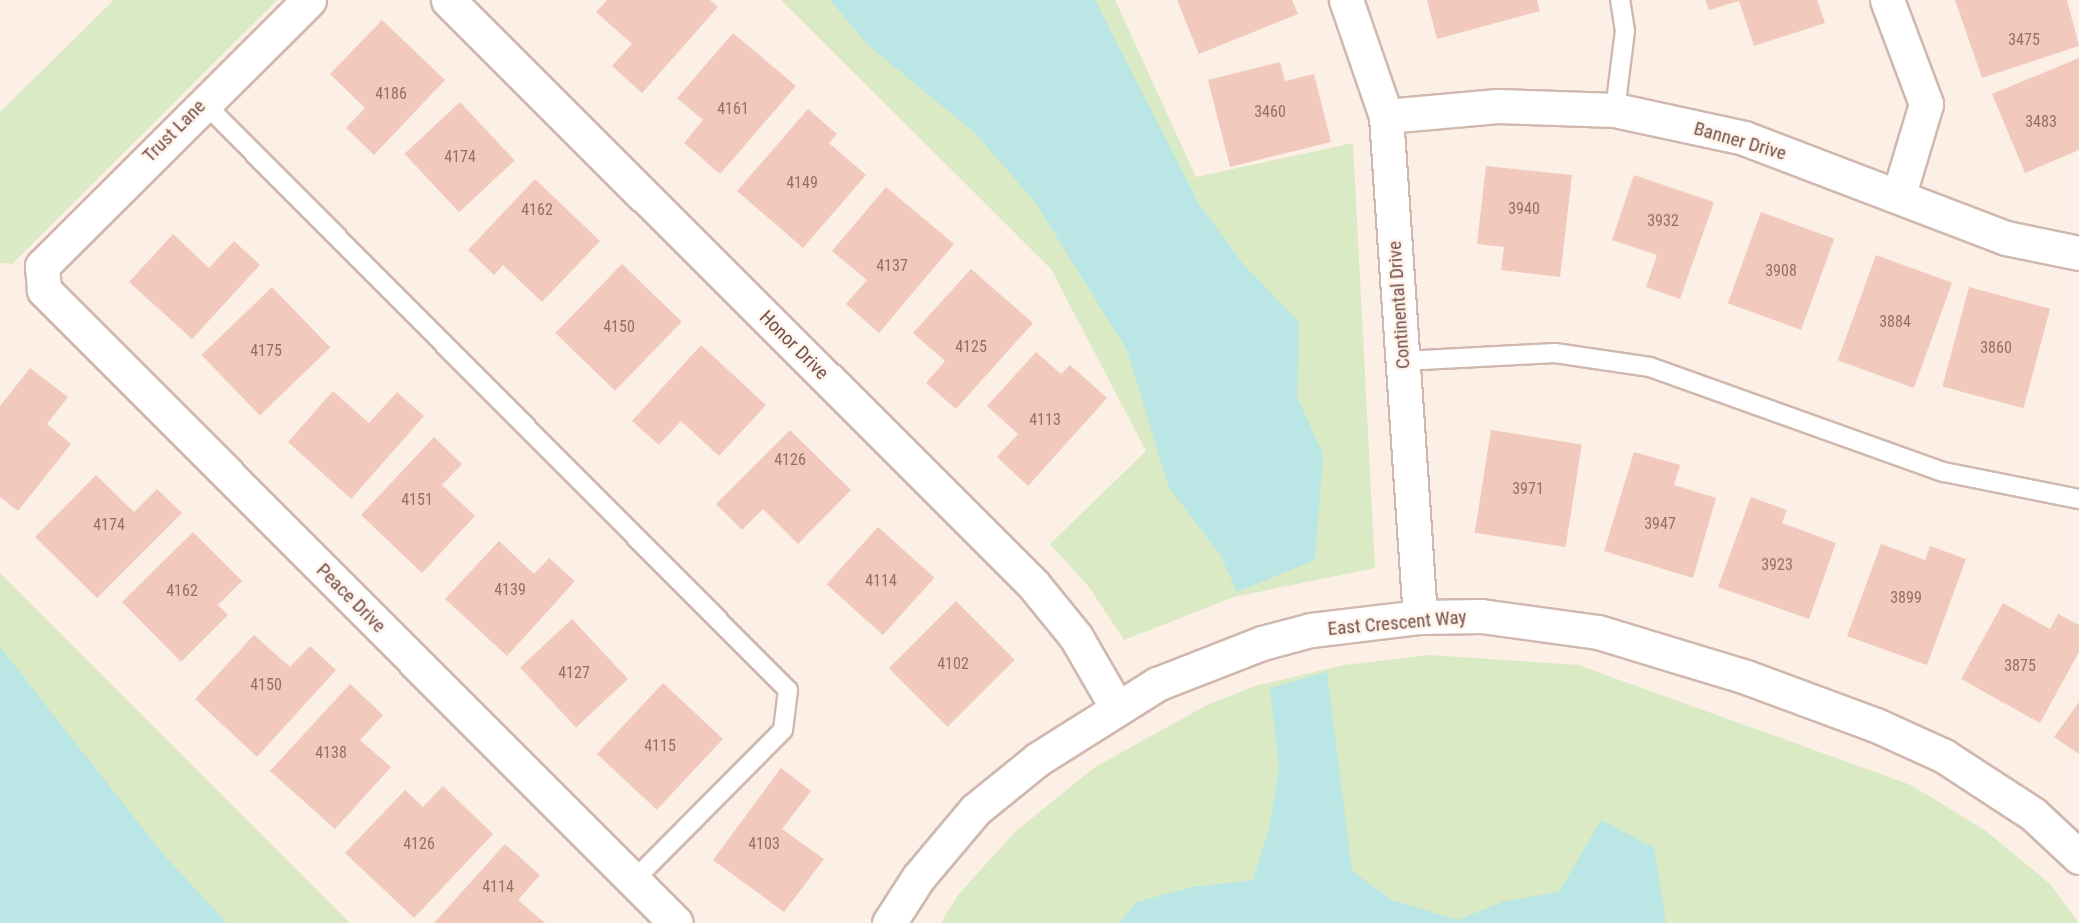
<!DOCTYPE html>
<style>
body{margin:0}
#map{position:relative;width:2079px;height:923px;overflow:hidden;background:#fcefe6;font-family:"Roboto Condensed",sans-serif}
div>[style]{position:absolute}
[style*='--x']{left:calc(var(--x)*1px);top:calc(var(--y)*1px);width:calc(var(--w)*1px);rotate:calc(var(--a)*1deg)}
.green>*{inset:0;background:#daeac4}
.water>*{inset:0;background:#bae6e5}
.building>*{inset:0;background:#f2c9bd;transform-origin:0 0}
.roads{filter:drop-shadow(2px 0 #d0b8ae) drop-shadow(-2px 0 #d0b8ae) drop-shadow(0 2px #d0b8ae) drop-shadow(0 -2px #d0b8ae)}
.service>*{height:18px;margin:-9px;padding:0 9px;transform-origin:9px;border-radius:9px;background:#fff}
.minor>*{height:33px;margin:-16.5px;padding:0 16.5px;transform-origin:16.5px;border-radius:16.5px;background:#fff}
span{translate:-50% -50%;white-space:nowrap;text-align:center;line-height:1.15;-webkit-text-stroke:5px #fff4ec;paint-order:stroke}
.number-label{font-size:16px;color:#947067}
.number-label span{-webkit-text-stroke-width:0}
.street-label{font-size:19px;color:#75524a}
</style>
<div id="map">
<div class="green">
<div style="clip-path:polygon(114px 0,277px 0,12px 264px,0 263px,0 112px)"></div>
<div style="clip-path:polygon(781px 0,1115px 0,1196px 177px,1353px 143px,1375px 568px,1234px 597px,1124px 640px,1089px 587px,1050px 544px,1146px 451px,1051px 269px)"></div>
<div style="clip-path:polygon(0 573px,350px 923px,0 923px)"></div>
<div style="clip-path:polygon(1430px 655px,1578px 665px,1911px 785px,1986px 831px,2050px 884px,2079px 923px,941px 923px,958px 895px,1015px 832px,1095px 767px,1207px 705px,1255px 686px,1344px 665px)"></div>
</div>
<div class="water">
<div style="clip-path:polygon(830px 0,1095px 0,1199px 204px,1243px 264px,1299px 322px,1297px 397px,1323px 454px,1315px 560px,1237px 592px,1220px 554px,1169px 488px,1127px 350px,1035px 202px,975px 133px,869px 46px)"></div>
<div style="clip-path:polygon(0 647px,163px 854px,227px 923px,0 923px)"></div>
<div style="clip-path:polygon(1327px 672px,1352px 871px,1392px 900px,1458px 920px,1505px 901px,1559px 892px,1601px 820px,1654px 848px,1666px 923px,1119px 923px,1137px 902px,1193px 887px,1253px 880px,1269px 829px,1279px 767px,1270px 688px)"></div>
</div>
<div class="building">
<div style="clip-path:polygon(607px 0,710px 0,718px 7px,642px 93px,612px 66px,632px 44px,596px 12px)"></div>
<div style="clip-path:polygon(1177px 0,1292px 0,1298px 14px,1199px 54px)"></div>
<div style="clip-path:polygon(1427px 0,1537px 0,1540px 11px,1437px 39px)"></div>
<div style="clip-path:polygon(1705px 0,1817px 0,1825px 23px,1754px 46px,1739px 1px,1709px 10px)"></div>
<div style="clip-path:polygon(1955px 0,2067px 0,2079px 46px,1982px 78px)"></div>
<div style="clip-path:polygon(382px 20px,445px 80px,374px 155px,346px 128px,365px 108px,330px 74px)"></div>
<div style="clip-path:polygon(733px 33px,796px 86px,720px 174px,684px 143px,703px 120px,677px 98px)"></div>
<div style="clip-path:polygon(2079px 58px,2079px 150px,2025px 173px,1992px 94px)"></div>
<div style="clip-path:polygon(1280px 62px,1285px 81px,1314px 74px,1331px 142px,1230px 167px,1208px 80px)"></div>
<div style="left:460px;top:102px;width:80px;height:76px;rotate:47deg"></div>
<div style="clip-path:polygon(808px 109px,837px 134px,829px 143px,866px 175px,803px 248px,737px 191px)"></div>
<div style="clip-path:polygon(1486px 166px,1572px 175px,1560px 277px,1501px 270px,1504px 247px,1477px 244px)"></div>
<div style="clip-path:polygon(1634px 175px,1714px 202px,1680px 299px,1646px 287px,1657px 255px,1612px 240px)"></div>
<div style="clip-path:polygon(535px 179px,600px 241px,542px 302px,503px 265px,494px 275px,468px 250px)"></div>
<div style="clip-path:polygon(886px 187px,954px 244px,879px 333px,846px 304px,867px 280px,832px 251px)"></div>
<div style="left:1761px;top:212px;width:78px;height:97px;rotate:20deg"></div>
<div style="clip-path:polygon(173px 234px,209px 268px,234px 241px,260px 265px,192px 339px,129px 282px)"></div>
<div style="left:1876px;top:255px;width:81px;height:112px;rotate:20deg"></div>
<div style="left:622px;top:264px;width:83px;height:96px;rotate:44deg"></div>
<div style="clip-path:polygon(971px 269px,1033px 323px,956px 409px,926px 383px,945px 361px,913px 333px)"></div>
<div style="left:272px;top:287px;width:84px;height:98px;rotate:46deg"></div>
<div style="left:1969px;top:287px;width:84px;height:103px;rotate:15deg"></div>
<div style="clip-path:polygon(701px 345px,766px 405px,719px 456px,681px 421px,659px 445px,632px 421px)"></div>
<div style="clip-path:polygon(1036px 352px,1061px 374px,1070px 365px,1107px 398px,1028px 486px,997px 457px,1018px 434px,987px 406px)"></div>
<div style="clip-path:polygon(30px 368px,68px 397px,47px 424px,71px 444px,18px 511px,0 497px,0 406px)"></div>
<div style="clip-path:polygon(333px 391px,369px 423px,397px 392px,424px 416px,351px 499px,288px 442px)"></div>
<div style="clip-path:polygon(790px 430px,851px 490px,798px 544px,763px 509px,742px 530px,716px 504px)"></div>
<div style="left:1491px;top:430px;width:92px;height:104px;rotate:9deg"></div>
<div style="clip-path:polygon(434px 437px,462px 464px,442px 485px,475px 516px,422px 573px,361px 515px)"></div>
<div style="clip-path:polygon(1634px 452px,1680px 465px,1674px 485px,1716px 498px,1693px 578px,1604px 551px)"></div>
<div style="clip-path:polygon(96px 475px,134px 512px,157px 489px,182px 513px,97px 598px,35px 537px)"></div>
<div style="clip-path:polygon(1751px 497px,1787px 510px,1782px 523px,1836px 543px,1809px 619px,1718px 587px)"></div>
<div style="left:878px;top:527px;width:76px;height:77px;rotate:42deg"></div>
<div style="clip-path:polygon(193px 532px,242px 581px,218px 605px,228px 615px,181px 662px,122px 602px)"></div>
<div style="clip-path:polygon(499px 541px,534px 574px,549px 558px,575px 581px,507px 656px,445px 599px)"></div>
<div style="clip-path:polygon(1881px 544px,1925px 560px,1930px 546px,1966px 559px,1927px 665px,1847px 636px)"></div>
<div style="left:956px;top:601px;width:83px;height:95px;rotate:45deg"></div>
<div style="clip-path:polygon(2003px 603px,2050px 629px,2058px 614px,2079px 625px,2079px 652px,2040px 723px,1961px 679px)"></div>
<div style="left:572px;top:619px;width:82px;height:71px;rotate:47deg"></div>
<div style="clip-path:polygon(254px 635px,290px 667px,310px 646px,336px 670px,257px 757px,195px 699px)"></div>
<div style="left:663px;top:683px;width:82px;height:97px;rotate:43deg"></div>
<div style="clip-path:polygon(350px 684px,383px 715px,360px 740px,391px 767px,335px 829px,270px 771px)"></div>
<div style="clip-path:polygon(2079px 702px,2079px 754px,2054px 737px)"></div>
<div style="clip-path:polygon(781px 768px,811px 791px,782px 829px,824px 859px,784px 912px,713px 860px)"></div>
<div style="clip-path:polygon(443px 786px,493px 834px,414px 918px,345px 853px,405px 790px,423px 807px)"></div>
<div style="clip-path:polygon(505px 844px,540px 875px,518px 900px,545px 923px,434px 923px)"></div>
</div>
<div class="roads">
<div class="service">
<div style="--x:203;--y:102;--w:829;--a:45.15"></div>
<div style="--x:788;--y:690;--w:40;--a:97.1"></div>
<div style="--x:783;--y:730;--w:213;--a:134.8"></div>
<div style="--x:1615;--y:110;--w:80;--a:-82.8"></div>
<div style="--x:1625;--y:31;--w:31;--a:-99"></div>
<div style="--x:1403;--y:361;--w:152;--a:-3"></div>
<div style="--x:1555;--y:353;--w:96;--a:8.4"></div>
<div style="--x:1650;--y:367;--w:312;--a:19.7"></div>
<div style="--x:1944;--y:472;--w:138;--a:11.3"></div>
</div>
<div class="minor">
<div style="--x:309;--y:0;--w:377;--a:135.1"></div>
<div style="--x:42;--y:266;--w:24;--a:85"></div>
<div style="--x:44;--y:290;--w:894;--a:45.05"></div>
<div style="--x:448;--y:0;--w:827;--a:44.95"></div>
<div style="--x:1033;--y:584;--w:68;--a:50.9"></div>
<div style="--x:1076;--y:637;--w:82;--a:60"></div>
<div style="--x:1346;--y:0;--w:123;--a:71"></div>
<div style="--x:1386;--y:116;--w:502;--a:86.12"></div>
<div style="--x:1887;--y:0;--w:111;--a:69.4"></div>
<div style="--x:1926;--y:104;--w:94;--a:106.7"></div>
<div style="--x:1386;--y:116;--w:112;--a:-5.1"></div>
<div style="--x:1498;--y:106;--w:117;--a:2"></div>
<div style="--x:1615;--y:110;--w:132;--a:12.2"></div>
<div style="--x:1744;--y:138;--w:280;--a:20.9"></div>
<div style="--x:2006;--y:238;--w:75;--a:11.6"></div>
<div style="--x:889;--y:923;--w:54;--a:-57.2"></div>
<div style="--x:918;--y:878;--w:89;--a:-50"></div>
<div style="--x:975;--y:810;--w:81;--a:-39"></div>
<div style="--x:1038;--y:759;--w:141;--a:-32.2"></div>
<div style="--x:1157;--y:684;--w:113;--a:-21.3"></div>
<div style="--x:1262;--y:643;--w:51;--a:-14.9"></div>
<div style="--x:1311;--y:630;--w:110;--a:-6.8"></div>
<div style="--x:1420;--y:617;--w:61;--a:-0.9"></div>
<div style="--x:1481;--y:616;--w:118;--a:7.8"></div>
<div style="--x:1598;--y:632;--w:155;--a:16.9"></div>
<div style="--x:1746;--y:677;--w:139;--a:20.3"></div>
<div style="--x:1876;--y:725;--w:75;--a:24.5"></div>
<div style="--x:1944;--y:756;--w:106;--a:33.1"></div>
<div style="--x:2033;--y:814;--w:63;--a:43.1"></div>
</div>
</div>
<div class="number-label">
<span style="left:2024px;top:40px">3475</span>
<span style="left:391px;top:94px">4186</span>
<span style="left:733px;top:109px">4161</span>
<span style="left:1270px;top:112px">3460</span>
<span style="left:2041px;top:122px">3483</span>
<span style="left:460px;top:157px">4174</span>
<span style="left:802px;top:183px">4149</span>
<span style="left:1524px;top:209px">3940</span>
<span style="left:537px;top:210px">4162</span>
<span style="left:1663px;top:221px">3932</span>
<span style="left:892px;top:266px">4137</span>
<span style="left:1781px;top:271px">3908</span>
<span style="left:1895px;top:322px">3884</span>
<span style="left:619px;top:327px">4150</span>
<span style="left:971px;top:347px">4125</span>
<span style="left:1996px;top:348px">3860</span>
<span style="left:266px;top:351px">4175</span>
<span style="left:1045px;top:420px">4113</span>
<span style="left:790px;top:460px">4126</span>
<span style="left:1528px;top:489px">3971</span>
<span style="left:417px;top:500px">4151</span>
<span style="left:1660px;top:524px">3947</span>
<span style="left:109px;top:525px">4174</span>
<span style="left:1777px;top:565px">3923</span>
<span style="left:881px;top:581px">4114</span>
<span style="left:510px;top:590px">4139</span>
<span style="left:182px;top:591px">4162</span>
<span style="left:1906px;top:598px">3899</span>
<span style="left:953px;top:664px">4102</span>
<span style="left:2020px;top:666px">3875</span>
<span style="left:574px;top:673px">4127</span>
<span style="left:266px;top:685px">4150</span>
<span style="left:660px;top:746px">4115</span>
<span style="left:331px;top:753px">4138</span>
<span style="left:419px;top:844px">4126</span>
<span style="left:764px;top:844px">4103</span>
<span style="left:498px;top:887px">4114</span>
</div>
<div class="street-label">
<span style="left:174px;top:131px;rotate:-45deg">Trust Lane</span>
<span style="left:1740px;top:141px;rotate:16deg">Banner Drive</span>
<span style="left:1399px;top:305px;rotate:-94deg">Continental Drive</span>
<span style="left:794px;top:345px;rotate:45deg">Honor Drive</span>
<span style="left:351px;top:598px;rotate:45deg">Peace Drive</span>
<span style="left:1397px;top:623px;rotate:-5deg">East Crescent Way</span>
</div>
</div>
